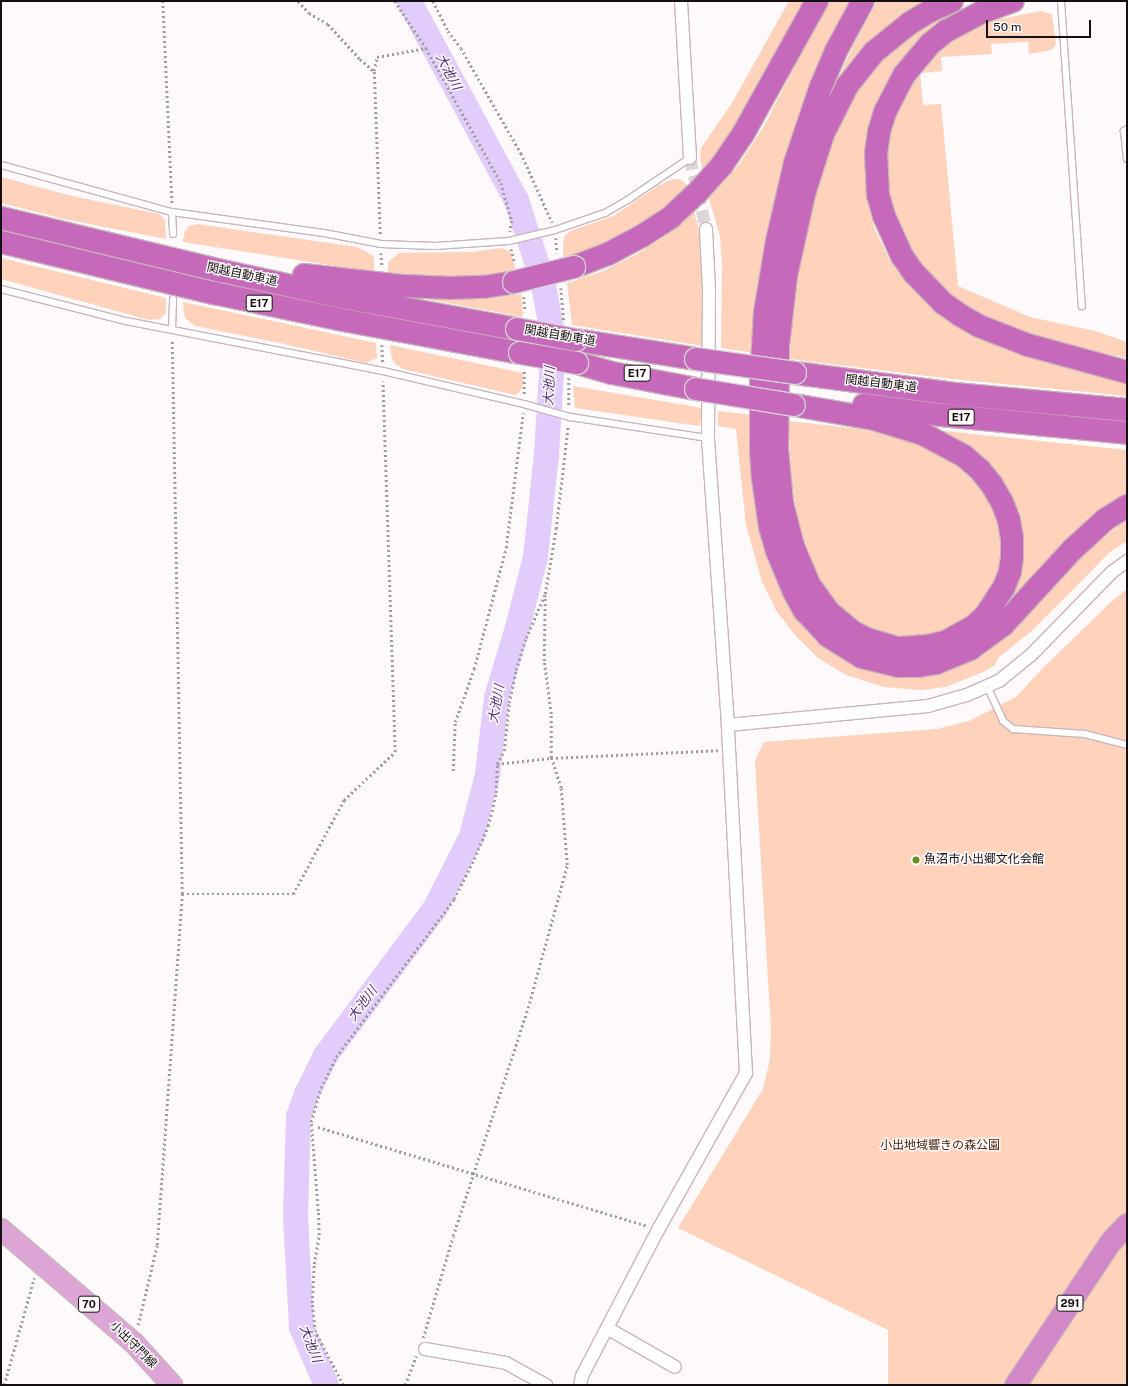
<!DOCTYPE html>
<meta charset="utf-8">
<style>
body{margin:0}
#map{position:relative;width:1128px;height:1386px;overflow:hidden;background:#fefafb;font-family:"Public Sans","Noto Sans JP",sans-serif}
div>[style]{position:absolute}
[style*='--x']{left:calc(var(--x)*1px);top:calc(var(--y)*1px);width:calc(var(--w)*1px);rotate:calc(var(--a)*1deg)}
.green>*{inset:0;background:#ffd2bb}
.river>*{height:25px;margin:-12.5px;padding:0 12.5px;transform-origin:12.5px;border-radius:12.5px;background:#e2ccfc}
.minor-tunnel>*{height:12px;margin-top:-6px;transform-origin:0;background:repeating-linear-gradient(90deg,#dbd7d8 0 12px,transparent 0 18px)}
.path>*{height:2.5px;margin-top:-1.25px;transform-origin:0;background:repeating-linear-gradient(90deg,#a09b9c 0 2px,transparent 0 5px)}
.roads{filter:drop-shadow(1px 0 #c9b5bb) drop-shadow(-1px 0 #c9b5bb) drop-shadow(0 1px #c9b5bb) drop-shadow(0 -1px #c9b5bb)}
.service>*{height:6px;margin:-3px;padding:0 3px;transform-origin:3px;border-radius:3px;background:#fff}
.minor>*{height:12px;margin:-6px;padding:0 6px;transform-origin:6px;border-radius:6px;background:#fff}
.primary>*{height:20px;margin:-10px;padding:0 10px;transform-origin:10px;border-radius:10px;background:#dda5d6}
.trunk>*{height:21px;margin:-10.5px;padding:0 10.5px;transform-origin:10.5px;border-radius:10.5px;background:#d287c8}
.motorway>*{height:22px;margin:-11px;padding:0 11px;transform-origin:11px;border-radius:11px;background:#c669bb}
.bridges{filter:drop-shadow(1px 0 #d5d4d4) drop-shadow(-1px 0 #d5d4d4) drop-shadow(0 1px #d5d4d4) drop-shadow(0 -1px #d5d4d4)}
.motorway-bridge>*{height:22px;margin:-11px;padding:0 11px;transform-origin:11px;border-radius:11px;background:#c669bb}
.dots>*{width:11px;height:11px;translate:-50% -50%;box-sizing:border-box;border:2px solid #fefafb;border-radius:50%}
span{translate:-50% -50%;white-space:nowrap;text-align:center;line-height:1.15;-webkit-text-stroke:3px #fefafb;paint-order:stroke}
.shield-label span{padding:1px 3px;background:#fefafb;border:1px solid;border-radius:3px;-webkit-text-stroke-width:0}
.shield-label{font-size:11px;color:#150f11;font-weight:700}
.street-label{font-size:12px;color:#150f11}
.poi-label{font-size:12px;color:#150f11}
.left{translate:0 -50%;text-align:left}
.park-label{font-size:12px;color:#451e05}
.water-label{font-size:13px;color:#522f73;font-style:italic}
.frame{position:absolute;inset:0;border:2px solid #150f11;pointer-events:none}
.scale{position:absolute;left:986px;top:20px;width:105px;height:18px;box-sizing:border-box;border:2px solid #150f11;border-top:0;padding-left:5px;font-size:12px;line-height:14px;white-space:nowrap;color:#150f11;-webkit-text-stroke:3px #fefafb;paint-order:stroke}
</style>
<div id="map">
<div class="green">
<div style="clip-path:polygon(789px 1px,807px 1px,750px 109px,703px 175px,700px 155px,701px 148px,732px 103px)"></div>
<div style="clip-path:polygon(831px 1px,854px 1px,771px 220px,760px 272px,755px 316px,754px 353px,721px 348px,722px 263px,720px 236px,709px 198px,738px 166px,764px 126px,804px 48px)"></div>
<div style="clip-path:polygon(877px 1px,928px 1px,831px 94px,853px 46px)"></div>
<div style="clip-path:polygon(981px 3px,950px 18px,866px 154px,866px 193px,874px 227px,890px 261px,906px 282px,929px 305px,962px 328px,1006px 349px,1075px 370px,1127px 382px,1127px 396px,952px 379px,790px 359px,793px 312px,801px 252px,819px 178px,835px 134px,848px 108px,861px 85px,883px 59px,909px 36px,940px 17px)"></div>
<div style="clip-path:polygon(1041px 11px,1052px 14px,1056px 44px,1052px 50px,1029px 54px,1028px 42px,991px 44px,992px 54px,941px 57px,942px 71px,920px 73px,923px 105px,941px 104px,958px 286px,1030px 317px,1095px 331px,1127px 342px,1127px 358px,1058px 344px,1001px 325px,978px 314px,955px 300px,918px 267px,891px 219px,885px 162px,889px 136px,896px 111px,912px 81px,923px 66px,944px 46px,972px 28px,996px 20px)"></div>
<div style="clip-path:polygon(1px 177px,72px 196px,159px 214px,165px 220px,166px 239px,64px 219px,1px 203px)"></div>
<div style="clip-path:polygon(680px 179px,686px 184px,689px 189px,642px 228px,564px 264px,563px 248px,564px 237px,570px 231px,613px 216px,658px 186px,670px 180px)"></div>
<div style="clip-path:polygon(694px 211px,701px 238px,704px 267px,703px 346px,572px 325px,567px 283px,603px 271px,637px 254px,664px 237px)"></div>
<div style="clip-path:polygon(197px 224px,357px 247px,374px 256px,374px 272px,183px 242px,184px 233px,189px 226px)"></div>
<div style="clip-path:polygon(502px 248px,511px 252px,517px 275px,428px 278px,388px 273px,388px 262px,399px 253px,472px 252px)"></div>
<div style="clip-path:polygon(1px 258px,166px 298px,166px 313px,160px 319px,149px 320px,1px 279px)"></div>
<div style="clip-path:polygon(521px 294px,523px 317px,405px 295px,454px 299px,486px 299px)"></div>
<div style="clip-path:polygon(183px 302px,376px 343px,377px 358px,366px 363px,280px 343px,195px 326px,186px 319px,184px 315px)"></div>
<div style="clip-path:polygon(390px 345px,523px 373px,523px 386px,519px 393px,515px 395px,403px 369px,395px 364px,391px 356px)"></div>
<div style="clip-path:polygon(573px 386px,702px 408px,701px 422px,699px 426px,575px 408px)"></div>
<div style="clip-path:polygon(718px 411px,752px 415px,785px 595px,939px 672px,965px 664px,986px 653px,1009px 634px,1040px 603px,1088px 550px,1127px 519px,1127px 541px,1110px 552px,1033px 630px,998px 658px,995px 665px,983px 672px,946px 687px,921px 690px,884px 687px,846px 675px,818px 658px,796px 636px,777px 612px,762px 582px,746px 525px,736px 429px,718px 426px)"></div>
<div style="clip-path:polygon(788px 421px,861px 429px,898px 438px,920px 445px,952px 461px,967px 472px,991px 498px,1003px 535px,1002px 559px,996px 580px,984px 601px,969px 619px,956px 628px,912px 639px,891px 637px,870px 630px,849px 617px,834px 601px,817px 578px,798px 520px,792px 483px)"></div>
<div style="clip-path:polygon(935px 430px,1127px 450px,1127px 497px,993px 622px,1004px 607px,1015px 587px,1023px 550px,1023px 531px,1015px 503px,1006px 486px,994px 470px)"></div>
<div style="clip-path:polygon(1127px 589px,1127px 1385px,888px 1385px,888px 1330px,678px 1228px,763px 1089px,770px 1059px,771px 1030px,755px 761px,764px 742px,937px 729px,969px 721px,1016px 697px,1043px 668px,1112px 601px)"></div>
</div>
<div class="river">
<div style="--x:326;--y:1385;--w:63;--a:-113.3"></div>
<div style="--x:301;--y:1327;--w:111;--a:-93.1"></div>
<div style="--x:295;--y:1216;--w:100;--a:-88.3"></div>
<div style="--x:298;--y:1116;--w:23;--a:-70"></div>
<div style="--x:306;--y:1094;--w:43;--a:-64"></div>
<div style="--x:325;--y:1055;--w:182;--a:-53.3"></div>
<div style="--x:434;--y:909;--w:82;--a:-63.1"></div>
<div style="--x:471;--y:836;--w:64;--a:-75.5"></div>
<div style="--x:487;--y:774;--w:78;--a:-83.3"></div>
<div style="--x:496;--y:697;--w:73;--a:-73.3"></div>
<div style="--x:517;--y:627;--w:72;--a:-75.6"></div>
<div style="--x:535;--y:557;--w:104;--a:-83.9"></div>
<div style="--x:546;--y:454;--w:116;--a:-86.5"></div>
<div style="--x:553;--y:338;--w:59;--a:-100.7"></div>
<div style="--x:542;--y:280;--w:84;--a:-108"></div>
<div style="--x:516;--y:200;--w:226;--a:-118.3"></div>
</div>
<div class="minor-tunnel">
<div style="--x:690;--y:158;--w:73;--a:77.3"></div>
</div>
<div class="path">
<div style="--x:163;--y:1;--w:202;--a:87.4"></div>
<div style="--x:298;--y:1;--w:16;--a:47"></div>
<div style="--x:309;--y:13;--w:22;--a:30"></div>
<div style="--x:328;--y:24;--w:47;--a:47.6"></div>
<div style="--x:360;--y:59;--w:18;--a:41"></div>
<div style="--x:395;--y:1;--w:56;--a:56.6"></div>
<div style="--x:426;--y:48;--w:154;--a:60.9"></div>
<div style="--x:501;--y:183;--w:40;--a:74"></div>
<div style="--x:512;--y:221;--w:11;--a:100"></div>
<div style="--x:433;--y:1;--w:34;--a:63"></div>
<div style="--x:448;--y:31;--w:21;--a:53"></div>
<div style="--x:461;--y:48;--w:121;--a:60.3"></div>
<div style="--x:521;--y:153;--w:76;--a:65.8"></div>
<div style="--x:380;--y:234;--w:163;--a:-92.1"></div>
<div style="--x:374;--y:71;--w:14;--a:-78"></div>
<div style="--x:377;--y:57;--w:50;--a:-10.4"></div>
<div style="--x:556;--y:238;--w:15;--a:86"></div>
<div style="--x:511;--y:249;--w:15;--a:74"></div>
<div style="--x:381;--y:253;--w:12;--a:85"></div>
<div style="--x:561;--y:288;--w:33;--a:85"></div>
<div style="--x:524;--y:297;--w:15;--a:86"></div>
<div style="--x:382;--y:345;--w:17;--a:87"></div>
<div style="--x:569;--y:378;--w:29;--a:90"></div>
<div style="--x:524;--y:394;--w:23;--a:-90"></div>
<div style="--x:497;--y:764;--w:54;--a:-6.3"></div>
<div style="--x:551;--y:758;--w:167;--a:-2.7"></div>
<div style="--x:453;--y:771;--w:49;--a:-87.7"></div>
<div style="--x:455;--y:722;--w:56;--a:-70.3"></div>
<div style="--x:474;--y:669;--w:125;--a:-75.2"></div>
<div style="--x:506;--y:548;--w:136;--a:-82.8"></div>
<div style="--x:182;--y:894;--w:111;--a:0"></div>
<div style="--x:293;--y:894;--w:107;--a:-61.5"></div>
<div style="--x:344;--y:800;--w:70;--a:-43.3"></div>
<div style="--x:395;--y:752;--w:371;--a:-91.9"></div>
<div style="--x:318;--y:1127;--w:344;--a:16.7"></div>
<div style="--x:138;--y:1325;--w:82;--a:-76.6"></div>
<div style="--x:157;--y:1245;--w:352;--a:-85.9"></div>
<div style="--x:182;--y:894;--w:554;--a:-91.03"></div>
<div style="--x:423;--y:1338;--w:106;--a:-73.6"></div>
<div style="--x:453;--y:1236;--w:240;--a:-71.8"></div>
<div style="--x:528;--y:1008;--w:148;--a:-74.7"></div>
<div style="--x:567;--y:865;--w:77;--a:-94.5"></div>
<div style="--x:561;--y:788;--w:32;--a:-108"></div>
<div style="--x:551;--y:758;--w:44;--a:-90"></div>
<div style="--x:551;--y:714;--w:53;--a:-97.5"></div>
<div style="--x:544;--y:661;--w:64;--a:-89.1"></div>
<div style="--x:4;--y:1385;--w:111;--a:-74.3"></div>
<div style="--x:343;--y:1385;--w:60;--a:-117.8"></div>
<div style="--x:315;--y:1332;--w:29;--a:-96"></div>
<div style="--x:312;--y:1303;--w:39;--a:-87"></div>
<div style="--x:314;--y:1264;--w:29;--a:-80"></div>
<div style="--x:319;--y:1235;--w:24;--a:-92"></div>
<div style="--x:318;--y:1211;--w:89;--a:-94.5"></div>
<div style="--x:311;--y:1122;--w:35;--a:-74"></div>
<div style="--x:321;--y:1088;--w:34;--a:-64"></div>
<div style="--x:336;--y:1057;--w:197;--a:-53.2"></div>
<div style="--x:454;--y:899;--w:45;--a:-63.4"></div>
<div style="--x:474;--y:859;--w:36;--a:-67"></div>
<div style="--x:488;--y:826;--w:34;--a:-76"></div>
<div style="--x:496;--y:793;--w:29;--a:-88"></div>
<div style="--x:497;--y:764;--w:15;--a:-62"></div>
<div style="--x:504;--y:751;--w:48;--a:-84.1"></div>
<div style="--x:509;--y:703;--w:34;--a:-78"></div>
<div style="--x:516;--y:670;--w:34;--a:-73"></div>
<div style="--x:526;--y:638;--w:48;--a:-66.6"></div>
<div style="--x:545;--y:594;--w:66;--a:-80.4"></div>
<div style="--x:556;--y:529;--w:104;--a:-83.4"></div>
<div style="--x:405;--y:1385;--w:31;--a:-69"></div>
</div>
<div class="roads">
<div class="service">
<div style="--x:1061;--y:1;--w:306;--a:86.1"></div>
<div style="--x:1127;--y:129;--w:4;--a:146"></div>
<div style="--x:1124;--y:131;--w:28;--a:84"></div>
<div style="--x:1;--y:165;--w:177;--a:15.4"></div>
<div style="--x:172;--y:212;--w:153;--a:7.9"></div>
<div style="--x:324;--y:233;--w:58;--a:10.9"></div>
<div style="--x:381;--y:244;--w:54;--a:2.1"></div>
<div style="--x:435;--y:246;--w:74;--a:-3.9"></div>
<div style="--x:509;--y:241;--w:47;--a:-13.4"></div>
<div style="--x:555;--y:230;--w:53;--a:-18.8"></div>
<div style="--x:605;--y:213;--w:28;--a:-30"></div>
<div style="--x:629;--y:199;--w:73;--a:-33.9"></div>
<div style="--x:172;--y:212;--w:22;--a:87"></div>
<div style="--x:1;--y:289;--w:129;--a:14.4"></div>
<div style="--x:126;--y:321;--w:262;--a:11"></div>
<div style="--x:383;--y:371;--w:145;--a:13.2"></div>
<div style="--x:524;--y:404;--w:48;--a:15.8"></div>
<div style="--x:570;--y:417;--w:140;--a:8.7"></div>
<div style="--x:172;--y:329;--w:30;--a:-88"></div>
<div style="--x:987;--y:686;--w:38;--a:65"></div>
<div style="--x:1003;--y:721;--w:13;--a:39"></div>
<div style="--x:1013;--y:729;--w:72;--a:4"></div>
<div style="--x:1085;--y:734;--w:43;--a:14.7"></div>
</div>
<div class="minor">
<div style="--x:681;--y:1;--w:157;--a:86.7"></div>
<div style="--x:728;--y:725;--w:201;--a:-5.4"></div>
<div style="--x:928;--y:706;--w:41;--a:-15.8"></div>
<div style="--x:967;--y:695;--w:35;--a:-24"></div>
<div style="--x:999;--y:681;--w:41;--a:-39.1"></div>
<div style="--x:1031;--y:655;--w:116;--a:-45.7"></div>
<div style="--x:1112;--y:572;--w:19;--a:-36"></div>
<div style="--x:607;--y:1328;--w:78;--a:29.8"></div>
<div style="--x:425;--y:1349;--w:82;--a:9.8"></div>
<div style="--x:506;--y:1363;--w:46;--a:28.8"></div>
<div style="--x:580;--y:1385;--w:9;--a:-77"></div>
<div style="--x:582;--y:1376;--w:165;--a:-62.5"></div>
<div style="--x:658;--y:1230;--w:180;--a:-60.7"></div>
<div style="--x:746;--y:1073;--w:348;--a:-93"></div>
<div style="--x:728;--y:725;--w:288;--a:-94"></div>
<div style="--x:708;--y:438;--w:149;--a:-89.6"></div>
<div style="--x:709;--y:289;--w:60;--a:-92.9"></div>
</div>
<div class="primary">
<div style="--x:1;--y:1229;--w:175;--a:40.6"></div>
<div style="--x:134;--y:1343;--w:57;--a:47.9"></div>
</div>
<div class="trunk">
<div style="--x:1015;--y:1385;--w:172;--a:-56.4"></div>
<div style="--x:1110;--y:1242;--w:25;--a:-47"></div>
</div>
<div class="motorway">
<div style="--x:863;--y:1;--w:57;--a:118.4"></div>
<div style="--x:836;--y:51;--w:38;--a:113"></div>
<div style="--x:821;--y:86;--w:81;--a:108.7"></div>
<div style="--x:795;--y:163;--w:80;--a:103"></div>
<div style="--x:777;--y:241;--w:72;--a:99.6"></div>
<div style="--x:765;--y:312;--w:69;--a:93.3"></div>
<div style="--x:761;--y:381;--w:70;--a:90"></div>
<div style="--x:761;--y:451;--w:27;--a:86"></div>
<div style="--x:763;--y:478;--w:49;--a:81.9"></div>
<div style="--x:770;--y:527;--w:25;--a:74"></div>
<div style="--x:777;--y:551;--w:44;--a:67.5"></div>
<div style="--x:794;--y:592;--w:21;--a:61"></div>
<div style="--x:804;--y:610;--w:35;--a:47"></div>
<div style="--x:828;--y:636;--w:40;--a:32"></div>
<div style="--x:862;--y:657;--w:38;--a:14"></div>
<div style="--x:899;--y:666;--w:19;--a:0"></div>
<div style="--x:918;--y:666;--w:18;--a:-9"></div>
<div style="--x:936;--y:663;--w:37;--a:-22"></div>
<div style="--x:970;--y:649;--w:41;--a:-36"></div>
<div style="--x:1003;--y:625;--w:103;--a:-47.4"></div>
<div style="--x:1073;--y:549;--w:45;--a:-42.3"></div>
<div style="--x:1106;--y:519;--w:25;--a:-32"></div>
<div style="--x:1013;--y:1;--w:35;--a:160"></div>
<div style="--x:980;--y:13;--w:38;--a:152"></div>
<div style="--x:946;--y:31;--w:21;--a:141"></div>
<div style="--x:930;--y:44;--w:40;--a:130"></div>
<div style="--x:904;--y:75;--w:42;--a:117.2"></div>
<div style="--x:885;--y:112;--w:21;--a:107"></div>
<div style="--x:879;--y:132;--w:21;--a:98"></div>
<div style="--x:876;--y:153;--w:42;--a:87.3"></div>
<div style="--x:878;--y:195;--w:22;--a:74"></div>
<div style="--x:884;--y:216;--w:44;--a:65.8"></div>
<div style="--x:902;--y:256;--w:21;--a:55"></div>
<div style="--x:914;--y:273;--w:42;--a:46"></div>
<div style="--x:943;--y:303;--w:21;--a:35"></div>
<div style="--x:960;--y:315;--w:22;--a:30"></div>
<div style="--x:979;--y:326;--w:53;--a:21.2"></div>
<div style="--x:1028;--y:345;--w:103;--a:15.3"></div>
<div style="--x:1;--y:218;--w:227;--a:13.5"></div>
<div style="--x:222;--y:271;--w:123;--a:12.2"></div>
<div style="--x:342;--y:297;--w:178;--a:10.4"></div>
<div style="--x:1;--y:242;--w:219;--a:13.5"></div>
<div style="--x:214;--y:293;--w:127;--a:11.8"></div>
<div style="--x:338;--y:319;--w:185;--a:10.6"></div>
<div style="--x:574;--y:267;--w:36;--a:-21"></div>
<div style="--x:608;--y:254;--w:38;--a:-28"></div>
<div style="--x:642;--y:236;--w:35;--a:-33"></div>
<div style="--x:671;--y:217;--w:34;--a:-43"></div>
<div style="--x:696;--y:194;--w:39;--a:-48"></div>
<div style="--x:722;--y:165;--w:37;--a:-56"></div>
<div style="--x:743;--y:134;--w:152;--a:-60.9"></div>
<div style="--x:304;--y:275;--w:101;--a:6.3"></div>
<div style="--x:404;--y:286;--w:47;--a:2.4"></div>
<div style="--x:451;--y:288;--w:33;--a:-2"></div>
<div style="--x:484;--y:287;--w:30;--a:-9"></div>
<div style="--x:576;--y:340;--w:121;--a:9"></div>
<div style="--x:577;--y:363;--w:36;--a:16"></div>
<div style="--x:612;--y:373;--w:86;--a:10.8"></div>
<div style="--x:795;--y:373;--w:161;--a:7.5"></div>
<div style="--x:955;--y:394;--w:173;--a:5.3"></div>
<div style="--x:794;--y:405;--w:81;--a:9.9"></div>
<div style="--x:874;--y:419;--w:51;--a:17"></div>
<div style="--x:923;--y:434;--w:47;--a:28.2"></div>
<div style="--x:964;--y:456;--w:21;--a:41"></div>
<div style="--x:980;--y:470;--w:19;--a:51"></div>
<div style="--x:992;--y:485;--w:20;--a:60"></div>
<div style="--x:1002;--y:502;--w:19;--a:69"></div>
<div style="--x:1009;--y:520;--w:18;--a:81"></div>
<div style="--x:1012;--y:538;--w:19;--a:90"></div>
<div style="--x:1012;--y:557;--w:15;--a:98"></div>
<div style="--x:1010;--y:572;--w:16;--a:112"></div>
<div style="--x:1004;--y:587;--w:33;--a:123"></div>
<div style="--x:986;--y:615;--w:16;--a:137"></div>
<div style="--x:974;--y:626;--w:33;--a:151"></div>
<div style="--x:945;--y:642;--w:17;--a:167"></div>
<div style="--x:928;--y:646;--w:31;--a:176"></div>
<div style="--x:897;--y:648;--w:31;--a:-163"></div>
<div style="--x:867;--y:639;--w:16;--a:-153"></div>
<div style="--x:853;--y:632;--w:31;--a:-140"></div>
<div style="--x:829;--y:612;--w:34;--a:-126"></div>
<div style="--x:809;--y:584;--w:41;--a:-112.8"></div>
<div style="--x:793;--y:546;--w:44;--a:-104.3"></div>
<div style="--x:782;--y:503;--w:54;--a:-95.3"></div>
<div style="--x:777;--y:449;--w:103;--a:-89.4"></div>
<div style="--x:778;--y:346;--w:70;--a:-83.5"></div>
<div style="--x:786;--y:276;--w:84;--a:-77.6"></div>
<div style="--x:804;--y:194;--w:63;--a:-72.4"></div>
<div style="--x:823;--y:134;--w:54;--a:-63.4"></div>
<div style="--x:847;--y:86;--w:43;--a:-51.5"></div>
<div style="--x:874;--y:52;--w:46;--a:-38.9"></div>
<div style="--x:910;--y:23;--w:23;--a:-31"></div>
<div style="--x:930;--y:11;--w:24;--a:-24"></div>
<div style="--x:864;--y:405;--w:78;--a:7.4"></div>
<div style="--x:941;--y:415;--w:187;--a:5.5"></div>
</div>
</div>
<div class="bridges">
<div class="motorway-bridge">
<div style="--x:514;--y:282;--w:62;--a:-14"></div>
<div style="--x:517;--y:329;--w:60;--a:10.6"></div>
<div style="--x:520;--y:353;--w:58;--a:10"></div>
<div style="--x:696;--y:359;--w:100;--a:8"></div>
<div style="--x:696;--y:389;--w:99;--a:9.3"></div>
</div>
</div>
<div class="dots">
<div style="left:916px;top:860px;background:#688f1c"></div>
</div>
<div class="shield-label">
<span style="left:259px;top:303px">E17</span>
<span style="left:637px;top:373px">E17</span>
<span style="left:961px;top:417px">E17</span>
<span style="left:1070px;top:1303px">291</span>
<span style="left:89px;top:1304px">70</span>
</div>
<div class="street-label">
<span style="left:242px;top:275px;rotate:12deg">関越自動車道</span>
<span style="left:560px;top:336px;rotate:10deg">関越自動車道</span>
<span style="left:881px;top:384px;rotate:7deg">関越自動車道</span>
<span style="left:133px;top:1345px;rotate:45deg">小出守門線</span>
</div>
<div class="poi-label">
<span class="left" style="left:924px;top:860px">魚沼市小出郷文化会館</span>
</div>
<div class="park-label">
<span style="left:940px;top:1146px">小出地域響きの森公園</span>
</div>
<div class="water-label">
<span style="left:448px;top:72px;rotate:62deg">大池川</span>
<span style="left:550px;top:386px;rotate:-87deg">大池川</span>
<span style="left:497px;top:704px;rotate:-80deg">大池川</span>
<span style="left:363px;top:1004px;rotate:-53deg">大池川</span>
<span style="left:310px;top:1344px;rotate:69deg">大池川</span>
</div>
<div class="frame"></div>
<div class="scale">50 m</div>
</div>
